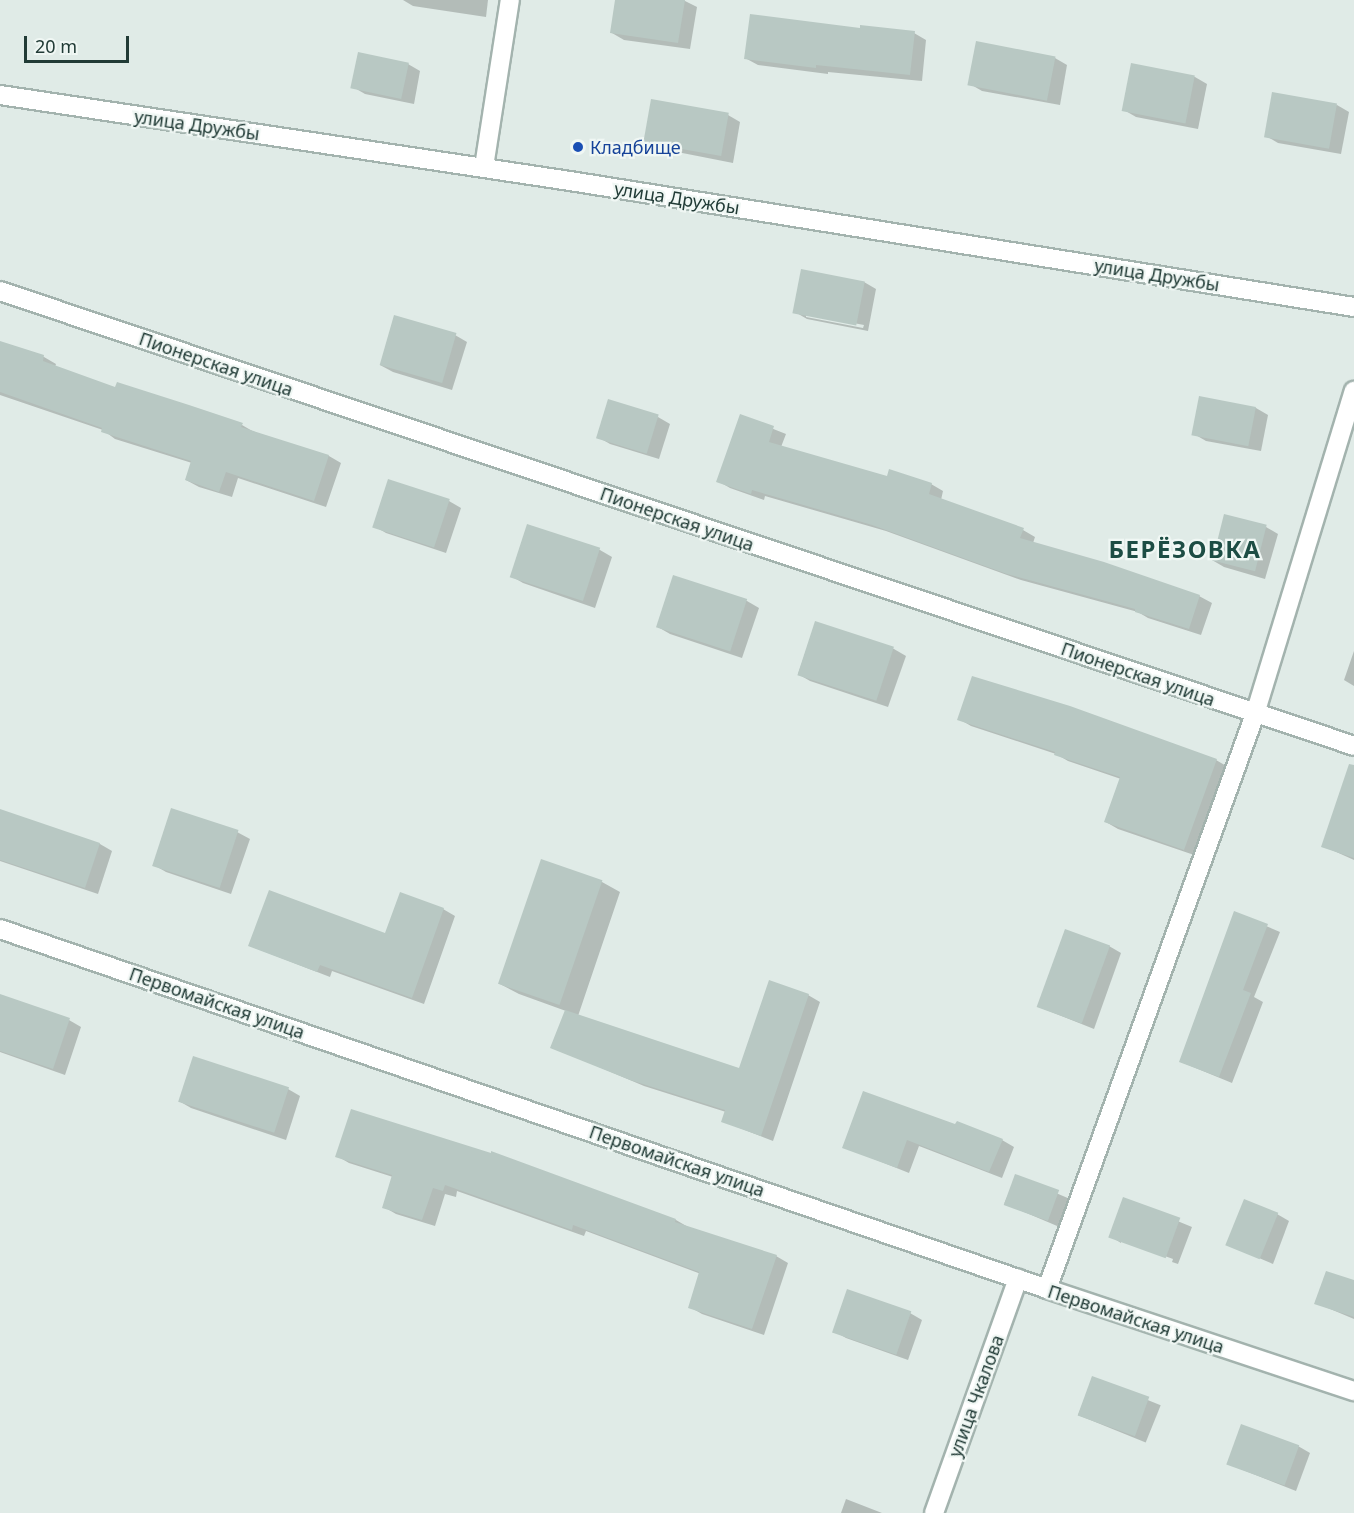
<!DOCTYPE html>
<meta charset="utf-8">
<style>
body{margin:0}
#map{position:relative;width:1354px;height:1513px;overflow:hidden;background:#e0ebe7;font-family:"Noto Sans",sans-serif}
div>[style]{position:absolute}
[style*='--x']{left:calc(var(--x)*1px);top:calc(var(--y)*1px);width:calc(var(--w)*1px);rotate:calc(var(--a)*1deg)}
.shadow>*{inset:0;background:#0003;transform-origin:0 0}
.building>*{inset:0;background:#b8c8c3;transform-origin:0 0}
.roads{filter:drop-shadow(2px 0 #a3b3ae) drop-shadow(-2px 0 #a3b3ae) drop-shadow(0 2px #a3b3ae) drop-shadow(0 -2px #a3b3ae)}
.service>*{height:18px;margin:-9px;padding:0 9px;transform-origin:9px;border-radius:9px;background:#fff}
.minor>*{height:18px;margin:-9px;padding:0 9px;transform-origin:9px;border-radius:9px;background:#fff}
.secondary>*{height:18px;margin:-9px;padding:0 9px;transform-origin:9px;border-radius:9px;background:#fff}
.dots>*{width:16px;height:16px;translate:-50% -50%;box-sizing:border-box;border:3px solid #f0f7f4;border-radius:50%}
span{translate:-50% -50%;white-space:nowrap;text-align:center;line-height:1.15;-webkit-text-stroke:4.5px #f0f7f4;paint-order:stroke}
.street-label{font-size:18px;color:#213b36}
.transit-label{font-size:18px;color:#164399}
.left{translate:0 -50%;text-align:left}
.district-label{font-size:24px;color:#1d4d44;font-weight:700;letter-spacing:1.5px}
.scale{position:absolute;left:24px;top:36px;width:105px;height:27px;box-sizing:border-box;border:3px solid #213b36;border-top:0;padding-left:8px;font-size:18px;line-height:21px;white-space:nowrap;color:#213b36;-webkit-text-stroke:4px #f0f7f4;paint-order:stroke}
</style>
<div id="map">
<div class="shadow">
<div style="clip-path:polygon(403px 0,488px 0,486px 17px,413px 6px)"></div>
<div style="clip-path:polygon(617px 0,683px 0,697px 7px,690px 49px,624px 40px,612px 33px)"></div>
<div style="clip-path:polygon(861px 30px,914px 33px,926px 40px,922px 81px,828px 72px,828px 74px,758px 65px,745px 58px)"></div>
<div style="clip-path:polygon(1055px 58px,1067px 65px,1060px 105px,982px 91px,970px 84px)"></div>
<div style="clip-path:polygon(408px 64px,420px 71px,414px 104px,365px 94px,353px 87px)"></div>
<div style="clip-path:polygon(1132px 65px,1195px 77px,1207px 84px,1198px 129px,1136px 117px,1124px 110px)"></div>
<div style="clip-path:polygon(1337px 105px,1349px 112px,1341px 154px,1278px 143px,1266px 136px)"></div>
<div style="clip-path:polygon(728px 115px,740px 122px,733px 163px,657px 148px,645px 141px)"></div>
<div style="clip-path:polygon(evenodd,864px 282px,876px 289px,868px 331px,807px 319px,795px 312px,864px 282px,806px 314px,864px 325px,863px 328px,806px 317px,806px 314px)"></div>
<div style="clip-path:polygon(455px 335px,467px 342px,452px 390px,393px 372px,380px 365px)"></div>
<div style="clip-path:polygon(0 343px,44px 357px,56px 364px,55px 367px,116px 389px,242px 425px,254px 432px,329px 456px,341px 463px,326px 507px,238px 478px,232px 497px,199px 487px,186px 480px,192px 463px,115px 439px,103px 430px,0 395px)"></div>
<div style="clip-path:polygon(1201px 398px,1256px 408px,1268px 415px,1261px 451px,1206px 441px,1194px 434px)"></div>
<div style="clip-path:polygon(741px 416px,786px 434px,781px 447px,888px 478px,931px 484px,943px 491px,941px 500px,1023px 530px,1035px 537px,1033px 543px,1199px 596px,1212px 603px,1201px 635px,1148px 618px,1138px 612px,1021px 580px,886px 531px,765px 496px,764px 500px,730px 488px,718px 481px)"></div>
<div style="clip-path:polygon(658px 417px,670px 424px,659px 459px,610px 444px,598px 437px)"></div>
<div style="clip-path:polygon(449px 501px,461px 508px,446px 553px,386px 533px,374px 526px)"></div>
<div style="clip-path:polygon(528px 526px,600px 550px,612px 557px,595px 608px,523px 583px,511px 576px)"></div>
<div style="clip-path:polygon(1266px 527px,1278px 534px,1265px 579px,1224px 567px,1212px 560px)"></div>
<div style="clip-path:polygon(674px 577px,747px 601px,759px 608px,742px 658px,670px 634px,658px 627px)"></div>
<div style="clip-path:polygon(816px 623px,894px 649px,906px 656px,888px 707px,810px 681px,798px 674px)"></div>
<div style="clip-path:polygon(1354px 651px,1354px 686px,1344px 680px)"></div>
<div style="clip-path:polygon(959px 719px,1216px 760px,1228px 767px,1197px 856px,1118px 829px,1106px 822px,1121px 779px,1068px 761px,1056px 754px,971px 726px)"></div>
<div style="clip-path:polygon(172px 810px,237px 832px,250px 839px,231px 894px,166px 872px,154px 865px)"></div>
<div style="clip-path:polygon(0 811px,100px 844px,112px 851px,98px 894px,0 861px)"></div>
<div style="clip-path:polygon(1354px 812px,1354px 860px,1323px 846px)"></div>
<div style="clip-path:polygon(542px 861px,602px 882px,620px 892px,578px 1016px,740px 1070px,808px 995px,820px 1002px,773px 1141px,722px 1121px,726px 1112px,644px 1086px,552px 1047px,566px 1011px,519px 994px,500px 984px)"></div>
<div style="clip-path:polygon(443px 909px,455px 916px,424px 1004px,332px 971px,330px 977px,250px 946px,386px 935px)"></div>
<div style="clip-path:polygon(1235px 913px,1280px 932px,1254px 997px,1263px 1002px,1232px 1083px,1181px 1062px)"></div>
<div style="clip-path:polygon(1109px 946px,1121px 953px,1094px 1029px,1039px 1007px)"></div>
<div style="clip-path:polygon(0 996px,69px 1020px,81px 1027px,65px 1075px,0 1052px)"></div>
<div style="clip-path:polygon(288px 1089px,300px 1096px,286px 1140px,191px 1108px,179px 1101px)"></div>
<div style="clip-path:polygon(956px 1126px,1002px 1140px,1014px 1147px,1002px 1178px,919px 1146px,909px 1173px,844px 1147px)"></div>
<div style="clip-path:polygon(492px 1153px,676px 1220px,688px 1227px,776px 1256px,788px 1263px,764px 1335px,702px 1314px,690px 1307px,701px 1274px,586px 1231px,584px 1236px,457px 1191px,456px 1197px,445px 1194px,435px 1226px,396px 1214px,384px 1207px,393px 1177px,349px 1163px,337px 1156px)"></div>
<div style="left:1016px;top:1176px;width:60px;height:30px;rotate:23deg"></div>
<div style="clip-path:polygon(1124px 1199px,1192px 1227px,1178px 1264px,1172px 1262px,1173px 1259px,1121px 1240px,1121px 1243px,1110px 1236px)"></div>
<div style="clip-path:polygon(1277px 1214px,1289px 1221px,1273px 1264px,1228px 1245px)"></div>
<div style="clip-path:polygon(1354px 1281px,1354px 1319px,1316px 1303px)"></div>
<div style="clip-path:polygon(910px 1313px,922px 1320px,908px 1360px,846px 1338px,834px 1331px)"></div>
<div style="left:1093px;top:1378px;width:73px;height:40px;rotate:22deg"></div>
<div style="clip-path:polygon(1298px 1446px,1310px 1453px,1296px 1491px,1228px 1464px)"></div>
<div style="clip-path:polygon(846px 1499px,882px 1513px,841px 1513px)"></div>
</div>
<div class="building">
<div style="clip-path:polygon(615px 0,685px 0,678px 43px,610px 33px)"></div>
<div style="clip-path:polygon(750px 14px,860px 28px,860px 25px,915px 31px,910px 75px,816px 65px,816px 68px,744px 59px)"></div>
<div style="left:976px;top:41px;width:81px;height:45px;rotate:11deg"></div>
<div style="left:358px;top:52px;width:52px;height:37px;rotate:12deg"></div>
<div style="left:1131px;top:63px;width:65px;height:49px;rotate:11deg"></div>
<div style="left:1272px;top:92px;width:66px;height:46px;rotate:10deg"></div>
<div style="left:651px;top:99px;width:79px;height:44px;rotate:10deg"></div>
<div style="left:801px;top:269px;width:65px;height:45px;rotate:11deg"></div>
<div style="left:394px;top:315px;width:65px;height:52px;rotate:16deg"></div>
<div style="clip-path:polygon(0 341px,44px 355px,43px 361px,115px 387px,117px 382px,189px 405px,243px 423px,241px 427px,329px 455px,314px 501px,226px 472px,219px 492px,185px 480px,191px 461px,101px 432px,102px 428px,0 392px)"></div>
<div style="left:1199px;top:396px;width:58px;height:40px;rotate:11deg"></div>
<div style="left:608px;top:399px;width:53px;height:41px;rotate:17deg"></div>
<div style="clip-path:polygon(740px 414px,774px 426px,769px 442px,887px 476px,889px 469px,932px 483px,929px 494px,1024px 528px,1020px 538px,1104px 562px,1200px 595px,1189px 629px,1135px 612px,1135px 609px,1007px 574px,872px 525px,752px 490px,751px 494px,716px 482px)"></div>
<div style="left:388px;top:479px;width:65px;height:51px;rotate:18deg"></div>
<div style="left:1224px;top:514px;width:44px;height:48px;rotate:14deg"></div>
<div style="left:527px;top:524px;width:77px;height:56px;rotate:18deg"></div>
<div style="left:673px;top:575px;width:78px;height:55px;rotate:18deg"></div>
<div style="left:815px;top:621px;width:83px;height:57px;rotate:18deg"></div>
<div style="clip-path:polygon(972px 676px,1070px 706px,1217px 759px,1184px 850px,1104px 822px,1120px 777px,1054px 755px,1055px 752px,957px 720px)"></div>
<div style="clip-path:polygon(1349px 764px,1354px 765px,1354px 858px,1321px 847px)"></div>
<div style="left:171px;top:808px;width:71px;height:61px;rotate:18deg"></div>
<div style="clip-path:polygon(0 809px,100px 843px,85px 888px,0 860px)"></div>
<div style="left:541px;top:859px;width:65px;height:132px;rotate:19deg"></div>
<div style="clip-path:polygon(269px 890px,385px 933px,400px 892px,444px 908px,412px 998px,320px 965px,317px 972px,248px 946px)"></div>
<div style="clip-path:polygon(1234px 911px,1268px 924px,1243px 990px,1251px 993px,1219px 1077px,1179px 1062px)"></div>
<div style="left:1065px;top:929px;width:48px;height:83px;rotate:20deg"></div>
<div style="clip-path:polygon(769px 980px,809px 994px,761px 1136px,721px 1122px,725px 1110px,630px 1080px,550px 1048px,565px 1010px,739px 1068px)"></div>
<div style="clip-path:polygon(0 994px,70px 1018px,53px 1069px,0 1051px)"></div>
<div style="left:193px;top:1056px;width:101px;height:48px;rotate:18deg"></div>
<div style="clip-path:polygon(863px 1091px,955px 1124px,957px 1121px,1003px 1139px,989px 1172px,907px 1140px,897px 1168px,842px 1148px)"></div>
<div style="clip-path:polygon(351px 1109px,491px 1153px,491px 1151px,676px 1219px,675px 1222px,777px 1255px,752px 1329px,688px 1308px,699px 1272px,573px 1225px,572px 1230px,445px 1185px,443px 1191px,433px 1188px,422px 1220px,382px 1208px,392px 1175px,335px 1157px)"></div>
<div style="left:1015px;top:1174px;width:47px;height:33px;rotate:20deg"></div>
<div style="left:1123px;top:1197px;width:61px;height:43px;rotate:20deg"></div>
<div style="left:1244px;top:1199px;width:37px;height:50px;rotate:22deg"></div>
<div style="clip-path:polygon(1326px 1271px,1354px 1280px,1354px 1317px,1314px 1304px)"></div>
<div style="left:847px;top:1289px;width:68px;height:46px;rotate:19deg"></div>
<div style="left:1092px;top:1376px;width:61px;height:42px;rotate:20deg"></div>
<div style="left:1241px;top:1424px;width:62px;height:43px;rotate:20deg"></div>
</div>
<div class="roads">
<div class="service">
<div style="--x:484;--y:167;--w:169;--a:-81.2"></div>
</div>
<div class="minor">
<div style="--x:0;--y:291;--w:1428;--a:18.57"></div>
<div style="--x:0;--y:929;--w:1107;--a:18.97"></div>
<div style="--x:1047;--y:1289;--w:324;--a:18.4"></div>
<div style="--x:1047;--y:1289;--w:611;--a:-70.11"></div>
<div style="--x:1255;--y:714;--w:338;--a:-73"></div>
<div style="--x:934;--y:1513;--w:249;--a:-70.3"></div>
</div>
<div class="secondary">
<div style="--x:0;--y:95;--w:576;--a:8.58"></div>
<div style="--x:570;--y:181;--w:794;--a:9.13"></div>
</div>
</div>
<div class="dots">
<div style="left:578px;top:147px;background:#1a4fb4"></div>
</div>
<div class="street-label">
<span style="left:197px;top:125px;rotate:8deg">улица Дружбы</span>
<span style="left:677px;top:198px;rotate:9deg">улица Дружбы</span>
<span style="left:1157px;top:275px;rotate:9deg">улица Дружбы</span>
<span style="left:216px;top:364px;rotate:19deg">Пионерская улица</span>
<span style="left:677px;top:519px;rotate:19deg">Пионерская улица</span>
<span style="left:1138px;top:674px;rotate:19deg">Пионерская улица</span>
<span style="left:217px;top:1003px;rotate:19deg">Первомайская улица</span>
<span style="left:677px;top:1161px;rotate:19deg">Первомайская улица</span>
<span style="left:1136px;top:1319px;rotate:18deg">Первомайская улица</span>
<span style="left:976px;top:1396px;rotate:-70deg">улица Чкалова</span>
</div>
<div class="transit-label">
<span class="left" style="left:590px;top:147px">Кладбище</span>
</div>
<div class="district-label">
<span style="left:1185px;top:549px">БЕРЁЗОВКА</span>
</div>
<div class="scale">20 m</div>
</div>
